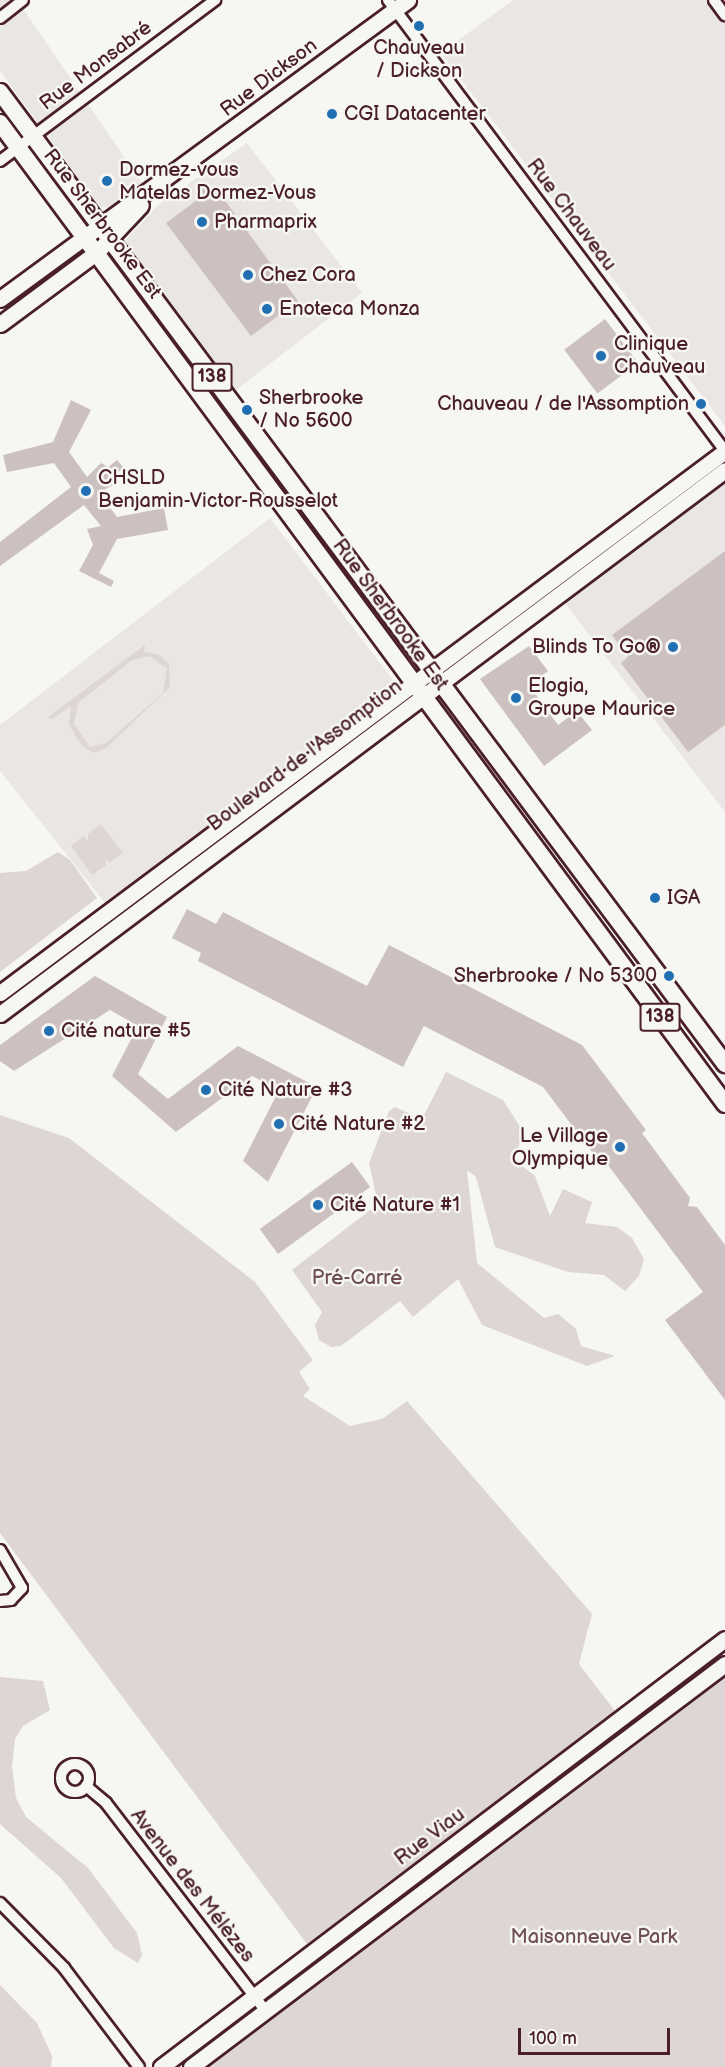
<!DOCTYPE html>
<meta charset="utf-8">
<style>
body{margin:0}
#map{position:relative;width:725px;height:2067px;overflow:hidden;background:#f6f6f2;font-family:"Balsamiq Sans",sans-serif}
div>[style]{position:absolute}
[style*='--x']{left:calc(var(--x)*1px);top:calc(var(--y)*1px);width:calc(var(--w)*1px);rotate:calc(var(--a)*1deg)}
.built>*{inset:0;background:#e9e6e3}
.green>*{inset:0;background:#ddd6d5}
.building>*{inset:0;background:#ccc1c0;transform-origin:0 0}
.roads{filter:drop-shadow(2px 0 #4a1f2b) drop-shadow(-2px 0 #4a1f2b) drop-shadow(0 2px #4a1f2b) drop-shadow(0 -2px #4a1f2b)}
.street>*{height:10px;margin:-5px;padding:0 5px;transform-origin:5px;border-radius:5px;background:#f6f6f2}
.street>.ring{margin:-5px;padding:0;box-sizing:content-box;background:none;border:10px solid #f6f6f2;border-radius:50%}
.secondary>*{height:15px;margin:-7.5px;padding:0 7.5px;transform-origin:7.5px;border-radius:7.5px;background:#f6f6f2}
.primary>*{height:16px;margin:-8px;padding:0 8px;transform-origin:8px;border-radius:8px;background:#f6f6f2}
.dots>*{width:16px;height:16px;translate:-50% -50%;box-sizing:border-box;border:3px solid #f6f6f2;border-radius:50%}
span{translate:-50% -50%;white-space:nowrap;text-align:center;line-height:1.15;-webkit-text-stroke:5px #f6f6f2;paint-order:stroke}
.shield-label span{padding:2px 4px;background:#f6f6f2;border:2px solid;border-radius:4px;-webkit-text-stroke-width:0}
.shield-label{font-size:18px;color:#4a1f2b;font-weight:700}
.poi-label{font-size:20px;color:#4a1f2b}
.left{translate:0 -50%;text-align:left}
.right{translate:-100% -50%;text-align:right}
.street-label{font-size:20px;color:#4a1f2b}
.park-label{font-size:20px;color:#6f4d56}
.scale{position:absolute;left:518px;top:2028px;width:152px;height:27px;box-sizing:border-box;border:3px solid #4a1f2b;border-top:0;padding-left:8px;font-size:18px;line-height:21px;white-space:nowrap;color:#4a1f2b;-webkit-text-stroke:4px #f6f6f2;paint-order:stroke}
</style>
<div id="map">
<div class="built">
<div style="clip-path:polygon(0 0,17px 0,142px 183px,108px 208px,99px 206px,0 71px)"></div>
<div style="clip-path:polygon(513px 0,725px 0,725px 426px,441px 53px)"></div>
<div style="clip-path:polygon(247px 143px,362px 293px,232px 393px,124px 242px,157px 206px)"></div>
<div style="clip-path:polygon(725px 480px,725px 812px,561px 598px)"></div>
<div style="clip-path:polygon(270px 518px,395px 683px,106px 904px,0 771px,0 725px)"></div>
</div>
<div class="green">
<div style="clip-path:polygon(evenodd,145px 645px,144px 652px,159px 655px,169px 664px,170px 687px,106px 748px,94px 753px,82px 746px,69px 724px,71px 706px,51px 720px,48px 717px,145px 645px,150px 656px,167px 669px,163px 693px,106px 743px,90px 747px,74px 724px,78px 703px,132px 660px,150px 656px)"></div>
<div style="clip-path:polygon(101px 824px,123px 853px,109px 863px,105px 857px,106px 865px,92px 875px,71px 846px,84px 836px,88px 841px,88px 834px)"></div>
<div style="clip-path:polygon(58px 852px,70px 860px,97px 898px,0 972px,0 873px,26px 871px)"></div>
<div style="clip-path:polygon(446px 1072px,503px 1100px,524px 1133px,513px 1159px,535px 1176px,550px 1216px,563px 1189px,592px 1202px,585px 1223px,617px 1227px,632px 1238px,644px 1259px,639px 1276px,625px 1291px,604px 1275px,568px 1272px,495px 1247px,476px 1177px,467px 1170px,477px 1263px,544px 1318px,558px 1314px,576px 1329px,581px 1346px,615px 1356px,587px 1366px,482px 1325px,458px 1279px,413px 1317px,400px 1301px,341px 1346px,331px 1347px,319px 1340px,315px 1325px,322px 1312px,292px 1270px,378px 1204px,369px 1163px,389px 1111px,395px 1107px,422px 1119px)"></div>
<div style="clip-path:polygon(0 1115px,69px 1138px,255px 1282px,313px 1360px,299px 1372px,310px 1389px,303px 1396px,350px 1426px,382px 1419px,407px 1401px,592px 1614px,579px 1664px,615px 1711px,307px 1944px,0 1533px)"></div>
<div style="clip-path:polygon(725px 1676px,725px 2067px,207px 2067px)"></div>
<div style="clip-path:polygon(0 1677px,43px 1681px,50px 1710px,23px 1726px,15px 1739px,12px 1767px,16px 1798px,26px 1817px,88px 1868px,137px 1933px,142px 1955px,138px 1963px,114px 1948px,61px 1878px,0 1824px)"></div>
<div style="clip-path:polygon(0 1985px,37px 2023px,52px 2056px,51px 2067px,0 2067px)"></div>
</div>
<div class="building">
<div style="clip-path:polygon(203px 187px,207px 193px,215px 187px,298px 301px,251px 336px,166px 223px,201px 197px,197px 192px)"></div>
<div style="left:605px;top:319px;width:55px;height:51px;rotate:53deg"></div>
<div style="clip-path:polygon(71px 400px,91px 410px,69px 452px,87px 477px,101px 463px,108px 467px,117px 460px,124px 468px,114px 475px,116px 483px,99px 493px,117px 517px,164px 508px,168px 530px,117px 539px,99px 573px,114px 581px,111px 587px,79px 571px,93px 545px,87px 529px,101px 526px,84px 505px,0 566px,0 542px,71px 487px,54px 463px,7px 472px,3px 455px,53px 442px)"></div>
<div style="clip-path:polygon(725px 551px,725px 725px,688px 752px,621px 663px,628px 657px,612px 635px)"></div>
<div style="clip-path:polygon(529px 646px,548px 671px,529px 685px,558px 725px,577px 711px,592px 730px,544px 766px,480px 679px)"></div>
<div style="clip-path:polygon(187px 909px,216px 924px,223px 912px,367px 986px,389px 945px,582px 1045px,646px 1130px,642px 1133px,690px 1198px,688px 1206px,697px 1207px,725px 1245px,725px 1400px,665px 1320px,703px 1292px,605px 1161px,601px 1164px,543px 1087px,424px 1026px,403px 1067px,198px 961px,201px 953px,172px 938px)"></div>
<div style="clip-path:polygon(95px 976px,167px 1017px,138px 1074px,168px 1099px,238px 1046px,317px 1087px,268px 1182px,243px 1161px,279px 1090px,252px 1076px,176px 1132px,112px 1076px,138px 1026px,110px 1010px,14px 1071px,0 1061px,0 1045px)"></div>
<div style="left:352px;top:1162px;width:31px;height:114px;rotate:54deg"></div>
</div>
<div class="roads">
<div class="street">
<div style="--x:388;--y:0;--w:563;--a:53.23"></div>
<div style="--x:714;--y:0;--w:19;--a:54"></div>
<div style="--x:0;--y:18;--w:29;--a:-38"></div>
<div style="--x:0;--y:161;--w:269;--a:-36.8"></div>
<div style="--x:0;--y:1550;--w:44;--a:59.9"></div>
<div style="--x:22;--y:1588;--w:16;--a:133"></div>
<div style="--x:11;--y:1600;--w:11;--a:175"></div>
<div class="ring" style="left:61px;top:1764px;width:18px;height:18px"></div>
<div style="--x:86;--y:1786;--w:26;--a:40"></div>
<div style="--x:106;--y:1803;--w:261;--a:52.5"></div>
<div style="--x:0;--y:1903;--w:91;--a:45.4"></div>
<div style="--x:64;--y:1968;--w:124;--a:52.9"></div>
</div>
<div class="secondary">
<div style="--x:0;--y:299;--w:506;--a:-36.24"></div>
<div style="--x:0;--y:324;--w:121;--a:-36.6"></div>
<div style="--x:97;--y:252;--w:64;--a:-46.9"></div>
<div style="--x:0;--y:993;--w:905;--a:-36.78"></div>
<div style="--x:0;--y:1014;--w:906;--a:-36.88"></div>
<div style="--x:161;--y:2067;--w:708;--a:-37.19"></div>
<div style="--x:191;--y:2067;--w:669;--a:-37.04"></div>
</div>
<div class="primary">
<div style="--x:0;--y:92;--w:1213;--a:53.28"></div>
<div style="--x:0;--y:123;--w:1220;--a:53.53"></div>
</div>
</div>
<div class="dots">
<div style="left:419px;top:26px;background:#1f6fb2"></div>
<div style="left:332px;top:114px;background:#1f6fb2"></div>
<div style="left:107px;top:181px;background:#1f6fb2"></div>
<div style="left:202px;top:222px;background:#1f6fb2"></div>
<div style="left:248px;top:275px;background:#1f6fb2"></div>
<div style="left:267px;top:309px;background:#1f6fb2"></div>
<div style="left:601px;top:356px;background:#1f6fb2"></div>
<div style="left:701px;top:404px;background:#1f6fb2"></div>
<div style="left:247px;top:410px;background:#1f6fb2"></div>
<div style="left:86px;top:491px;background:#1f6fb2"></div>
<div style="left:673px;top:647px;background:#1f6fb2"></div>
<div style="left:516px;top:698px;background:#1f6fb2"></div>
<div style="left:655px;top:898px;background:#1f6fb2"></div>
<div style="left:669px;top:976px;background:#1f6fb2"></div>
<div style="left:49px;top:1031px;background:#1f6fb2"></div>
<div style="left:206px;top:1090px;background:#1f6fb2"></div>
<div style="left:279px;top:1124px;background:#1f6fb2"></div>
<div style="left:620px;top:1147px;background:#1f6fb2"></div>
<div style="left:318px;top:1205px;background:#1f6fb2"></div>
</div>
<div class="shield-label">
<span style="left:212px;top:377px">138</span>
<span style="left:660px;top:1017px">138</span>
</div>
<div class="poi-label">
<span style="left:419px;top:60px">Chauveau<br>/ Dickson</span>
<span class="left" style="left:344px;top:114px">CGI Datacenter</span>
<span class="left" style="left:119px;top:182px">Dormez-vous<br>Matelas Dormez-Vous</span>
<span class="left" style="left:214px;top:222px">Pharmaprix</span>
<span class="left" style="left:260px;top:275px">Chez Cora</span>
<span class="left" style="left:279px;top:309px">Enoteca Monza</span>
<span class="left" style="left:614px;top:356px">Clinique<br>Chauveau</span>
<span class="left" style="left:259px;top:410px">Sherbrooke<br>/ No 5600</span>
<span class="right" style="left:689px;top:404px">Chauveau / de l'Assomption</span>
<span class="left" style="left:98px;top:490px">CHSLD<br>Benjamin-Victor-Rousselot</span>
<span class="right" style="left:661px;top:647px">Blinds To Go®</span>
<span class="left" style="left:528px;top:698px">Elogia,<br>Groupe Maurice</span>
<span class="left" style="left:667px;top:898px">IGA</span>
<span class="right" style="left:657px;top:976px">Sherbrooke / No 5300</span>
<span class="left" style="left:61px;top:1031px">Cité nature #5</span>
<span class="left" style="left:218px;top:1090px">Cité Nature #3</span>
<span class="left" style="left:291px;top:1124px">Cité Nature #2</span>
<span class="right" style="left:608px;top:1148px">Le Village<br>Olympique</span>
<span class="left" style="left:330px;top:1205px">Cité Nature #1</span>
</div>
<div class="street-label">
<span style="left:96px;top:66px;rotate:-37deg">Rue Monsabré</span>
<span style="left:269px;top:78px;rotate:-37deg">Rue Dickson</span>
<span style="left:571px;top:215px;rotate:53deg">Rue Chauveau</span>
<span style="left:102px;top:224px;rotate:53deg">Rue Sherbrooke Est</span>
<span style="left:390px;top:615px;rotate:54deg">Rue Sherbrooke Est</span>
<span style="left:305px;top:756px;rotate:-37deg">Boulevard de l'Assomption</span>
<span style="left:430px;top:1837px;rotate:-37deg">Rue Viau</span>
<span style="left:192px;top:1886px;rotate:52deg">Avenue des Mélèzes</span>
</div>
<div class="park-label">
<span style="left:357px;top:1278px">Pré-Carré</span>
<span style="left:594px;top:1937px">Maisonneuve Park</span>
</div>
<div class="scale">100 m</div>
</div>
